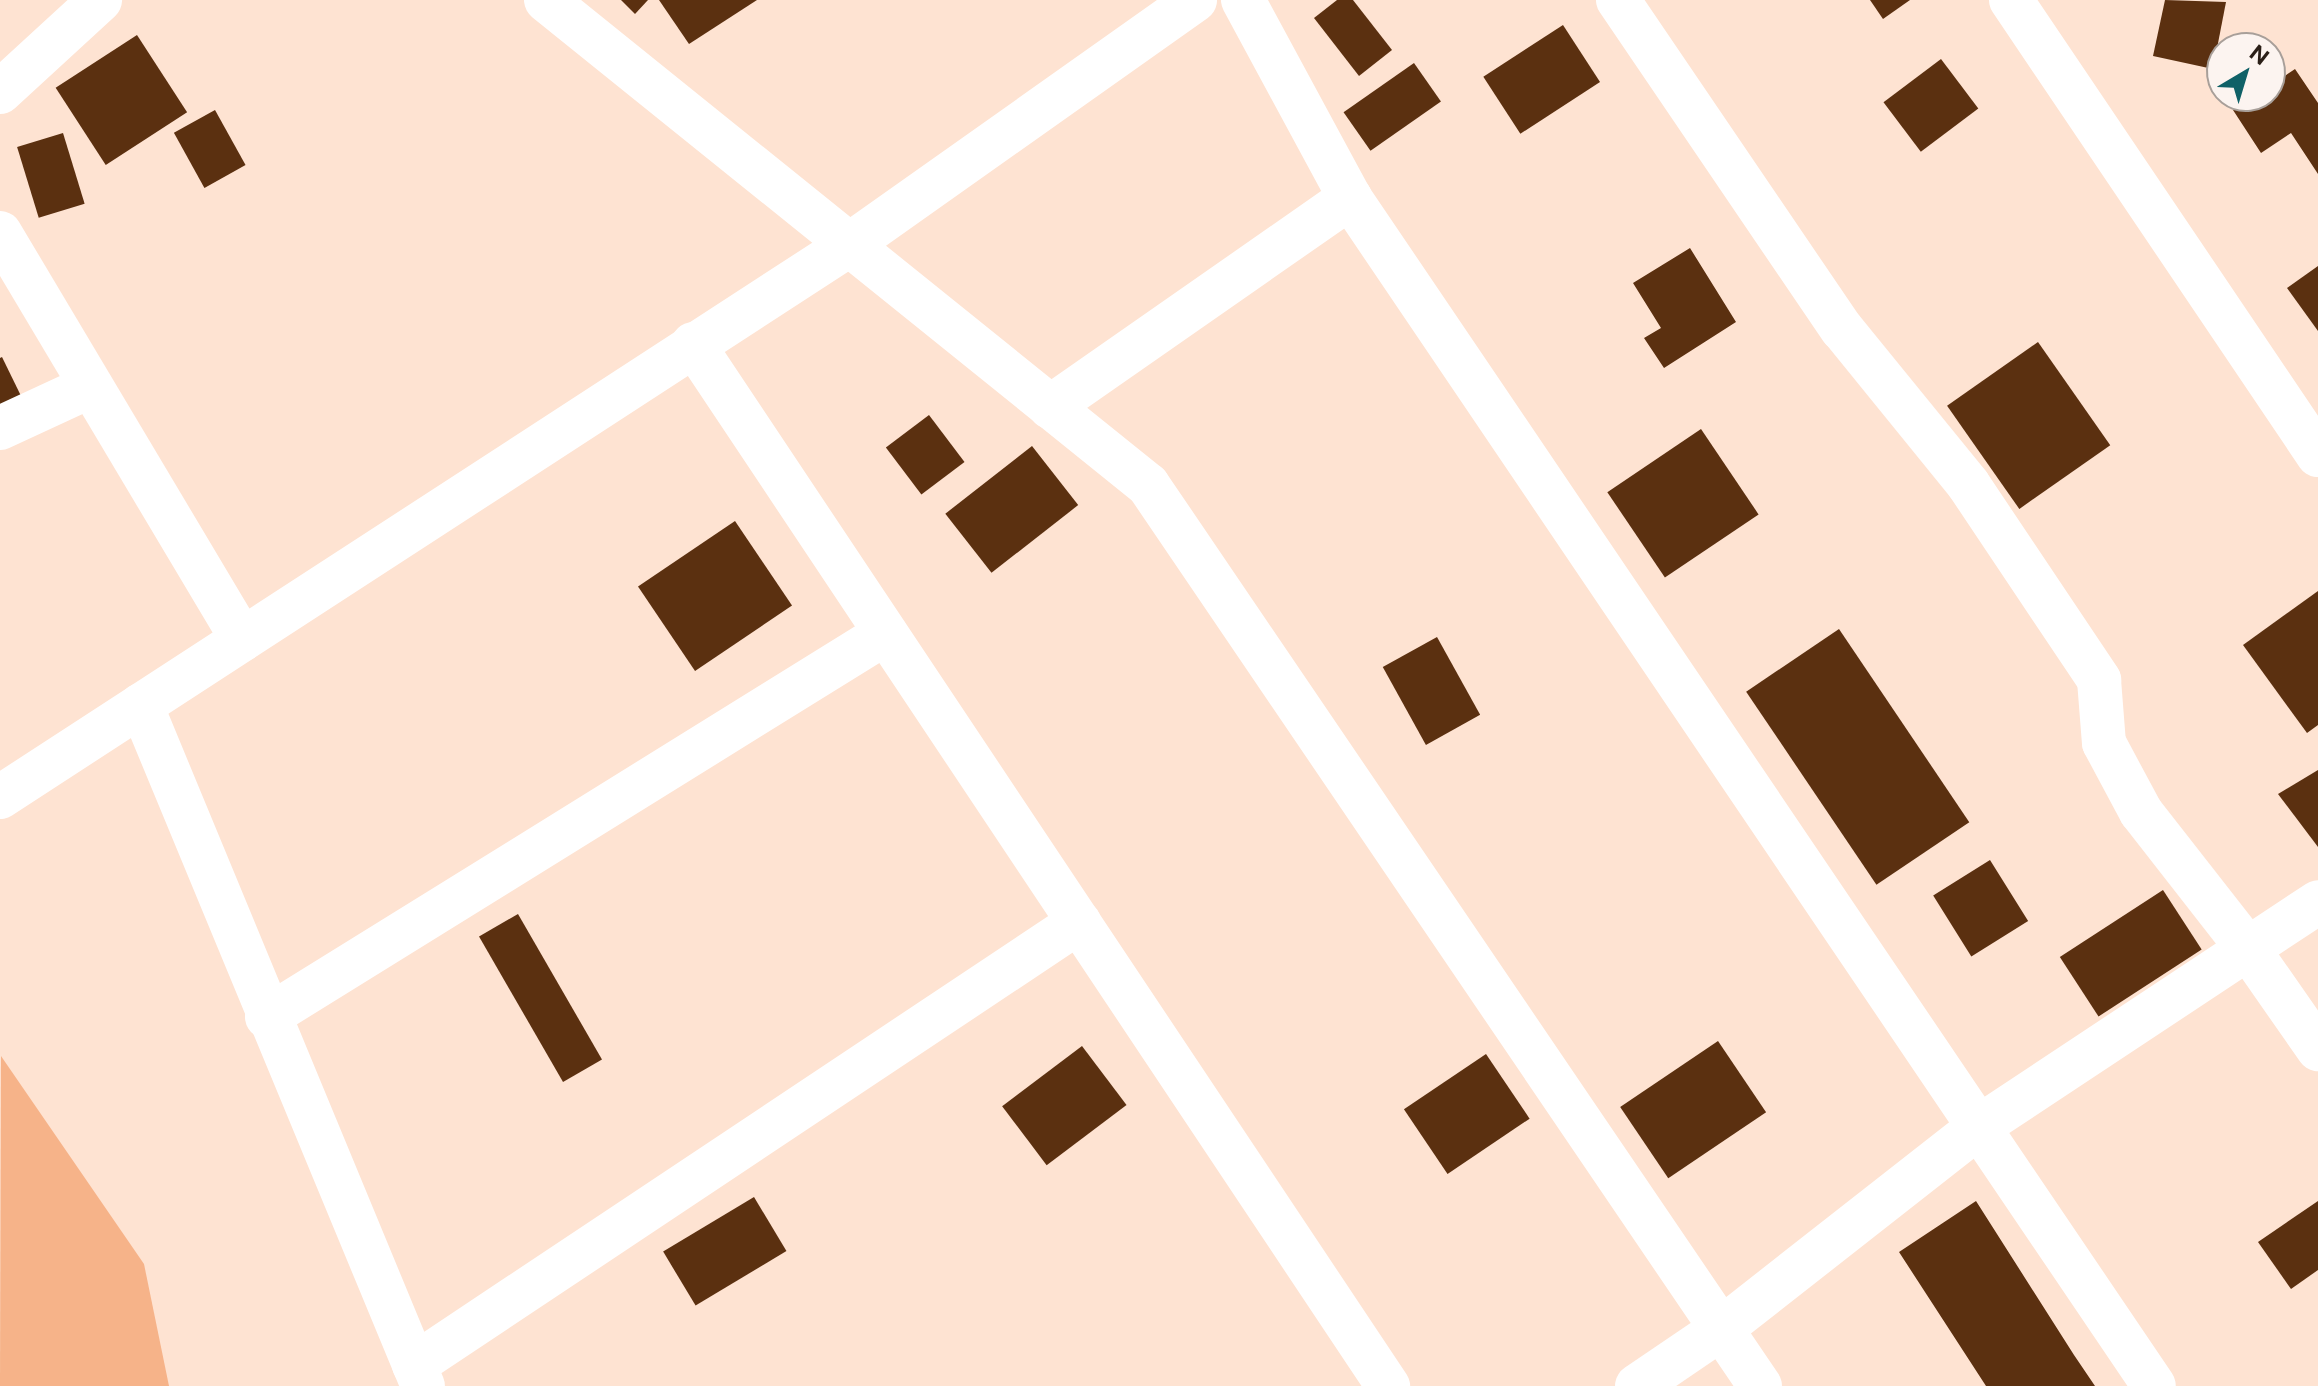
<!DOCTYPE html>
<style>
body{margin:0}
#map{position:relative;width:2318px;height:1386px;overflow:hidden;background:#fee3d2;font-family:"Public Sans",sans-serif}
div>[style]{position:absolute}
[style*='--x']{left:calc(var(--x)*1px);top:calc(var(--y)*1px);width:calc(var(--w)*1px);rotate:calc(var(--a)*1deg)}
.green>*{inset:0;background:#f6b389}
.building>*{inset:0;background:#5b3010;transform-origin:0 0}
.minor>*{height:44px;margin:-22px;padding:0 22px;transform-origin:22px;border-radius:22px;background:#fff}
span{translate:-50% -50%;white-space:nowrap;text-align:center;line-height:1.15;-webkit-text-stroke:8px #fcf4f0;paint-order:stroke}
.north{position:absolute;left:2206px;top:32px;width:80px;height:80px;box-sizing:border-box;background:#fcf4f0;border:2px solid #a89f99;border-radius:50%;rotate:38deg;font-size:22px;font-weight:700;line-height:32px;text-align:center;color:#2b1f17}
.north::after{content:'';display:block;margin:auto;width:28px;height:36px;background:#106167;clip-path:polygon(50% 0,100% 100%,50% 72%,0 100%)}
</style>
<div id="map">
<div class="green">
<div style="clip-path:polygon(1px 1056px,144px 1264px,169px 1386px,0 1386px)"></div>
</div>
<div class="building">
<div style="clip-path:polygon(621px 0,648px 0,635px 14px)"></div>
<div style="clip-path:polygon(659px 0,757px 0,689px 44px)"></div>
<div style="clip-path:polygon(1337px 0,1353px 0,1392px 50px,1359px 76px,1314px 18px)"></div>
<div style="clip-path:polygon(1870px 0,1910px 0,1883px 19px)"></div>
<div style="clip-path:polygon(2165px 0,2226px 2px,2213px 69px,2153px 56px)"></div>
<div style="left:1563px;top:25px;width:68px;height:95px;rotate:57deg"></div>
<div style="left:137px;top:35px;width:92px;height:97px;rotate:57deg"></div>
<div style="left:1941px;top:59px;width:62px;height:72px;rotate:53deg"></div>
<div style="left:1414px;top:63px;width:47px;height:86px;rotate:55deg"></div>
<div style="clip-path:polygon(2295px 69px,2318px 103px,2318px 174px,2291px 133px,2261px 153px,2233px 110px,2254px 96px,2270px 96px,2270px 86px)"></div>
<div style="left:215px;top:110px;width:63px;height:47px;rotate:61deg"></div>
<div style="left:63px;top:133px;width:74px;height:48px;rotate:73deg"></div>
<div style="clip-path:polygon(1690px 248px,1736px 322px,1664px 368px,1644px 338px,1661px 328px,1633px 283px)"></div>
<div style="clip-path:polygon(2318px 266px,2318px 331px,2287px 288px)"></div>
<div style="left:2038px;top:342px;width:126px;height:111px;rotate:55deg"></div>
<div style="clip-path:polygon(2px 357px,22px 398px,0 408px,0 358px)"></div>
<div style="left:929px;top:415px;width:59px;height:54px;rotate:53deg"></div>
<div style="left:1701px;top:429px;width:103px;height:113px;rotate:56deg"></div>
<div style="left:1032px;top:446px;width:75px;height:110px;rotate:52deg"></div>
<div style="left:735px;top:521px;width:102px;height:117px;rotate:56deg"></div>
<div style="clip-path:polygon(2318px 591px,2318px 725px,2307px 733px,2243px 645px)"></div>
<div style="left:1839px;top:629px;width:233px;height:112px;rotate:56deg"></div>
<div style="left:1437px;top:637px;width:89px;height:62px;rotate:61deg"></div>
<div style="clip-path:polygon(2318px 770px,2318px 847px,2278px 794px)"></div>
<div style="left:1990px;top:860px;width:72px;height:67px;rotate:58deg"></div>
<div style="left:2163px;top:890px;width:71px;height:123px;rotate:57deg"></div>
<div style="left:518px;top:914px;width:168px;height:45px;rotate:60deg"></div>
<div style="left:1718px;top:1041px;width:86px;height:118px;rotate:56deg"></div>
<div style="left:1082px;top:1046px;width:74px;height:100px;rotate:53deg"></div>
<div style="left:1486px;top:1054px;width:78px;height:99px;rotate:56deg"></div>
<div style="left:754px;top:1197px;width:63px;height:106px;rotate:59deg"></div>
<div style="clip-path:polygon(1976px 1201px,2074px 1355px,2095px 1386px,1986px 1386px,1899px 1252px)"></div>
<div style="clip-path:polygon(2318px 1201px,2318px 1270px,2291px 1289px,2258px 1242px)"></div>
</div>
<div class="minor">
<div style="--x:546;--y:0;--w:773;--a:38.86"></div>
<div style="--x:1148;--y:485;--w:1089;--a:55.81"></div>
<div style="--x:1243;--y:0;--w:225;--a:61.6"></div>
<div style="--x:1350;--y:198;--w:1434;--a:55.91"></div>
<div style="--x:1618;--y:0;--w:398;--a:55.8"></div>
<div style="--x:1842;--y:329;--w:200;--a:50.9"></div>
<div style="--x:1968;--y:484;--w:236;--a:56.2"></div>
<div style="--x:2099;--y:680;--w:63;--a:85.5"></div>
<div style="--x:2104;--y:743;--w:78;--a:61.8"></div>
<div style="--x:2141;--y:812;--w:175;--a:52"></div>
<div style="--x:2249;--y:950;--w:121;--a:55.1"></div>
<div style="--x:2011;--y:0;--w:549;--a:55.99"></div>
<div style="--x:0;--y:92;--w:136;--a:-42.6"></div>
<div style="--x:0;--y:233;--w:473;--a:59.2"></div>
<div style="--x:693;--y:344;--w:1253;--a:56.3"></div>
<div style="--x:1050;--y:407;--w:366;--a:-34.9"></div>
<div style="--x:0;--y:428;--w:100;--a:-24.8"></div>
<div style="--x:141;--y:705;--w:737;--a:67.51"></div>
<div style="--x:0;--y:797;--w:1013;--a:-33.03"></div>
<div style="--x:849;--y:245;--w:424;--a:-35.3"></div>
<div style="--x:267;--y:1017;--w:728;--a:-31.81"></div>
<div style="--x:414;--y:1365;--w:799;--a:-33.67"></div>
<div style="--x:1637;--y:1386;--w:102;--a:-34.2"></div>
<div style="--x:1721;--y:1329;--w:325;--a:-38.1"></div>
<div style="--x:1977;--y:1128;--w:409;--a:-33.5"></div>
</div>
<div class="north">N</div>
</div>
